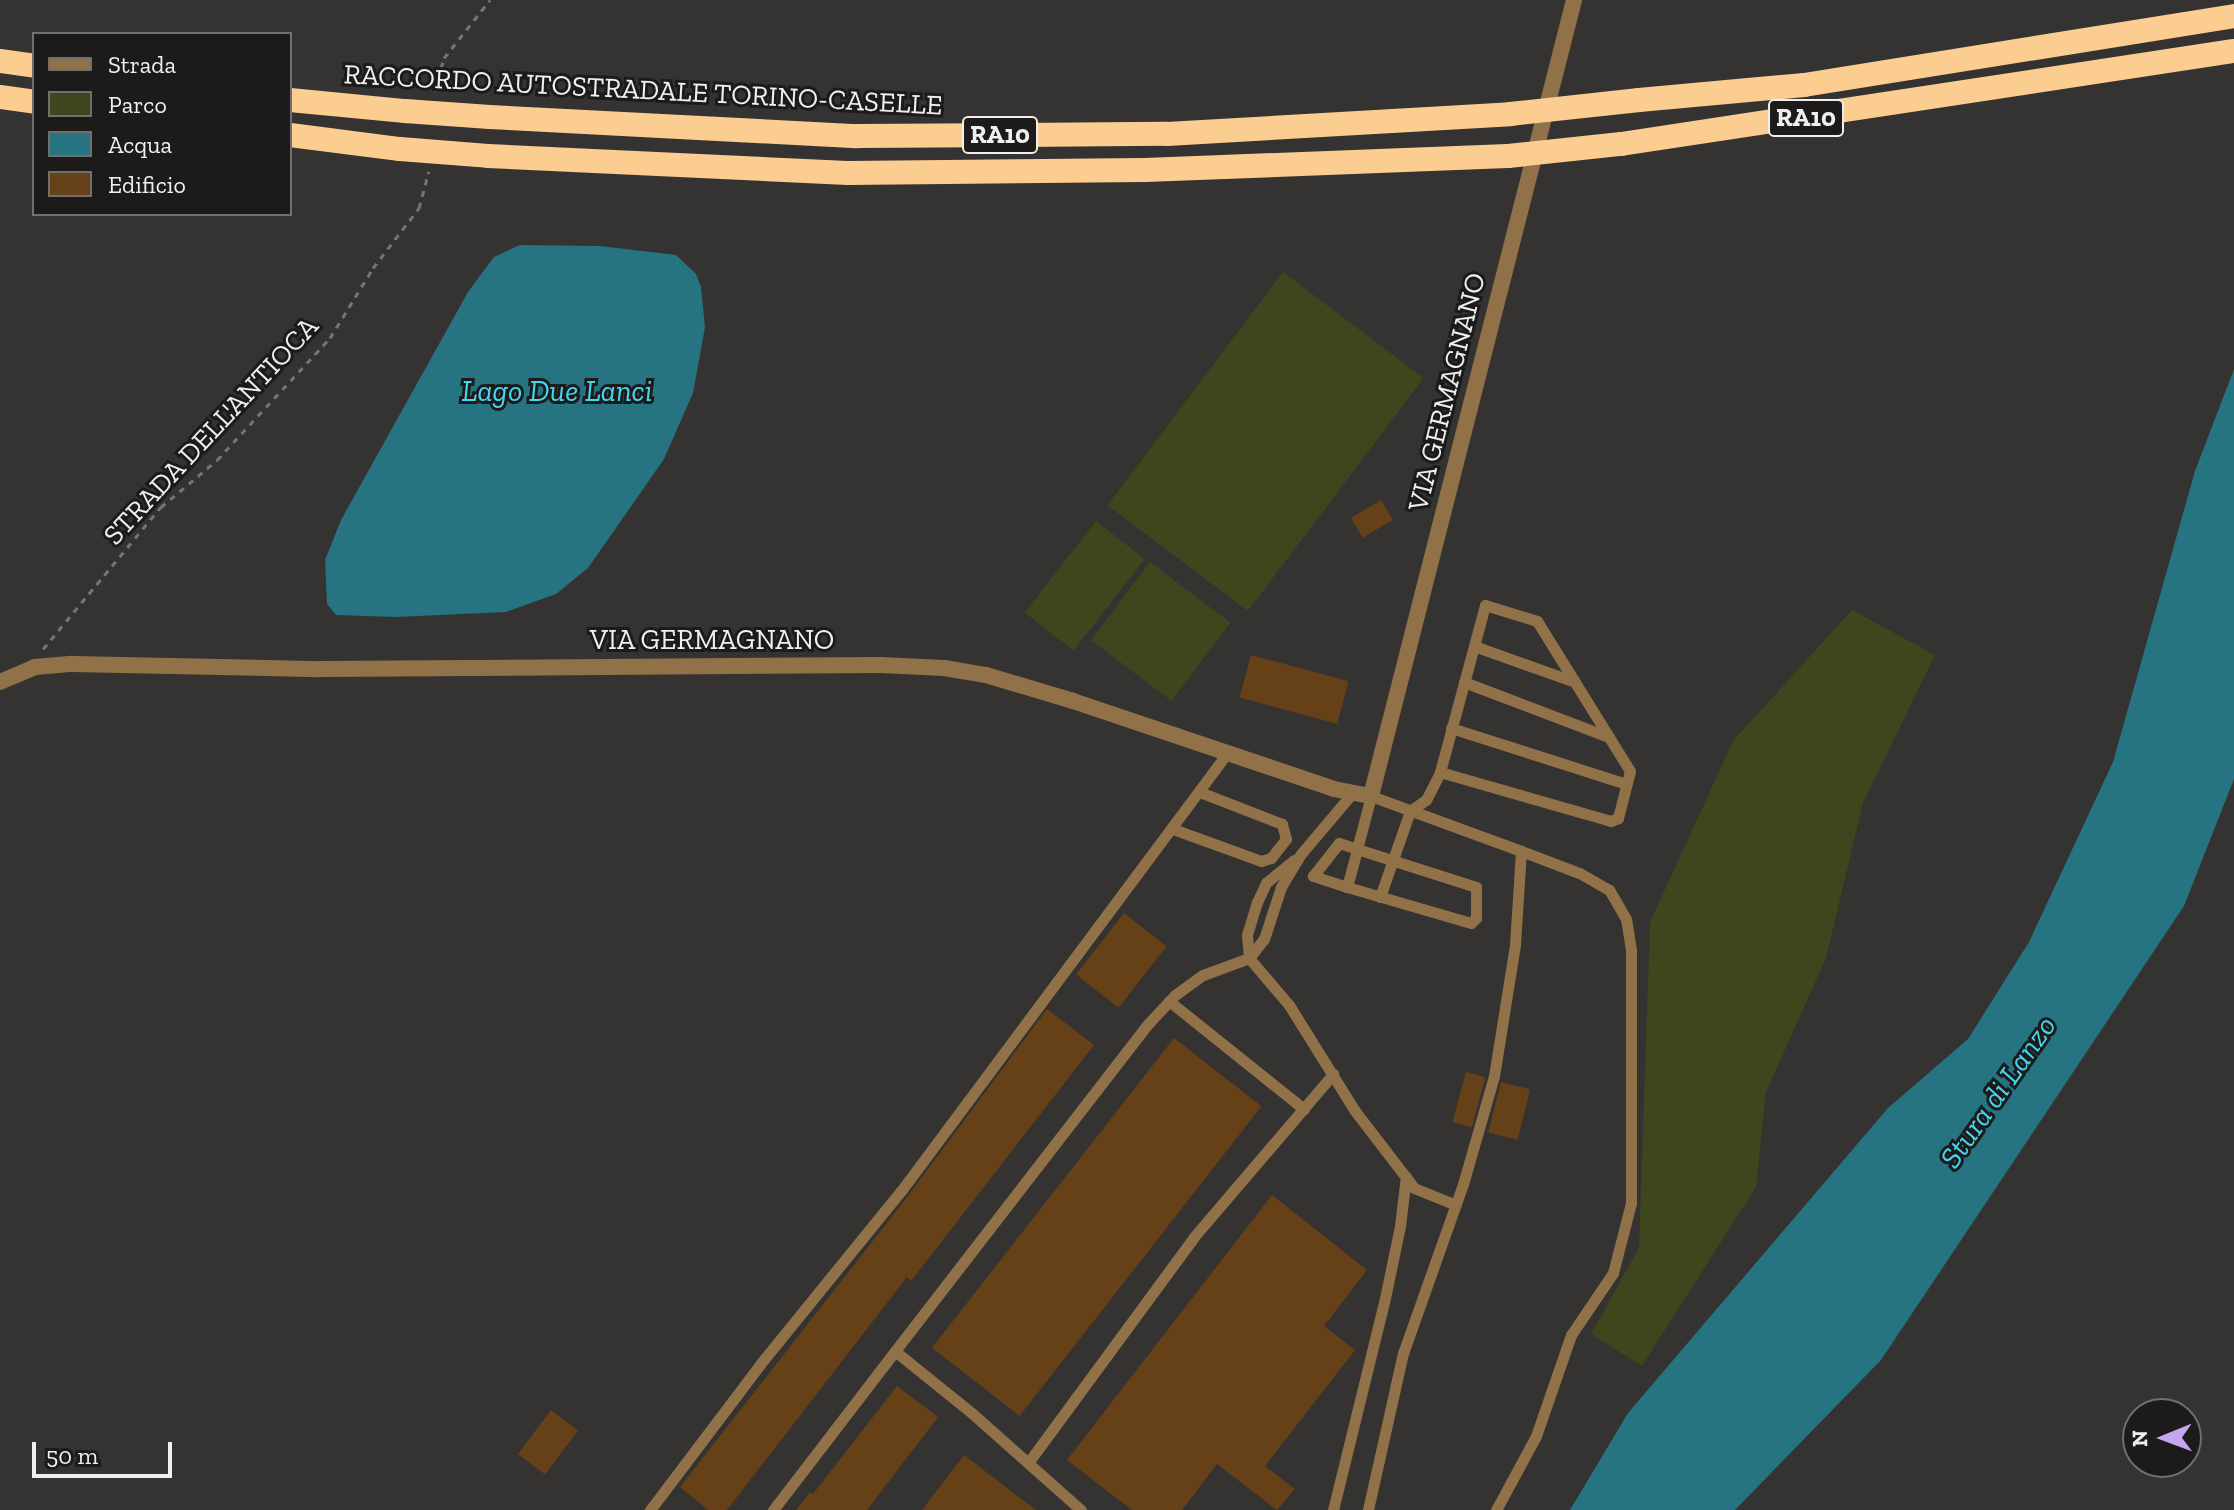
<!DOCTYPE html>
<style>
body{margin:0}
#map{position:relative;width:2234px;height:1510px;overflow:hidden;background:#353331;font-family:"Zilla Slab",serif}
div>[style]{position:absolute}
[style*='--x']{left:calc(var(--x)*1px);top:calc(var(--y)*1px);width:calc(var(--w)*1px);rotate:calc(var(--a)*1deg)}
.green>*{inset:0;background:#3f451c;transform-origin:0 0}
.water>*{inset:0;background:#267382}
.building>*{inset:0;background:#664017;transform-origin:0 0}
.path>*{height:3px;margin-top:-1.5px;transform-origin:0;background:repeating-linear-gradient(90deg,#767472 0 6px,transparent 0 12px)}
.lane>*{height:11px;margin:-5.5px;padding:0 5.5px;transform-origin:5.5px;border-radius:5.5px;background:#917248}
.street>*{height:16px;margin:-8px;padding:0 8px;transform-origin:8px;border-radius:8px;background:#917248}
.highway>*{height:24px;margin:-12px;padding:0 12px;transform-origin:12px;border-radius:12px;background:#fccd91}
.highway-bridge>*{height:24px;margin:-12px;padding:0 12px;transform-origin:12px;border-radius:12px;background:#fccd91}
span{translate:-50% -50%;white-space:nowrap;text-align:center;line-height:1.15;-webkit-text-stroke:6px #1c1b1a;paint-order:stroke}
.shield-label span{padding:2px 6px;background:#1c1b1a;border:2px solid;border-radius:6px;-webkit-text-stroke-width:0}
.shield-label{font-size:26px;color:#f0efed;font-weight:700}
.street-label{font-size:28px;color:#f0efed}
.water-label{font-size:30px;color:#44d7f2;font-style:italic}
.legend{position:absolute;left:32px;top:32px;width:260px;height:184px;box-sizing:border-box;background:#1c1b1a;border:2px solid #71706e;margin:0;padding:10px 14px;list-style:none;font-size:24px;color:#f0efed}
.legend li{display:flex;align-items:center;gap:16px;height:40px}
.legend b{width:40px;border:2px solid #71706e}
.north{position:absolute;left:2122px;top:1398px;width:80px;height:80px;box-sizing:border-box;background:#1c1b1a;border:2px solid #71706e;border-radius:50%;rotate:269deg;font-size:22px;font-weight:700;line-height:32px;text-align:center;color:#f0efed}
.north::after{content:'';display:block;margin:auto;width:28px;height:36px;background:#c6a6f0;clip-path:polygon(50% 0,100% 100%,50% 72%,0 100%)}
.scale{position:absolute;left:32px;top:1442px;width:140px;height:36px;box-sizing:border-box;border:4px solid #f0efed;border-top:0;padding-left:10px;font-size:24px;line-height:28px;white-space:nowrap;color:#f0efed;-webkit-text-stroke:6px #1c1b1a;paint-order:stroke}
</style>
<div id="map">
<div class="green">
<div style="left:1283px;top:272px;width:176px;height:292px;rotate:37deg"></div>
<div style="left:1096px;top:521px;width:62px;height:116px;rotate:38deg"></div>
<div style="left:1150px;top:562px;width:101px;height:98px;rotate:37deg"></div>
<div style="clip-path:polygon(1852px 610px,1935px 655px,1863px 803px,1826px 958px,1766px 1092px,1756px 1187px,1642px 1366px,1591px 1334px,1639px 1248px,1650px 922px,1733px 741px)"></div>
</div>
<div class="water">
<div style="clip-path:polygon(520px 245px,600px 246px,676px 255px,696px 274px,701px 287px,705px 327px,693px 393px,664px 459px,588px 568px,556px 594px,506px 612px,396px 617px,336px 615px,327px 604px,325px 560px,341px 520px,468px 292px,494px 257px)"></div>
<div style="clip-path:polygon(2234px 369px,2234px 779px,2184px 906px,1881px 1360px,1735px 1510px,1570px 1510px,1628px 1413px,1888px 1108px,1968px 1039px,2029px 942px,2113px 762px,2195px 471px)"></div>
</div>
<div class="building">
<div style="left:1381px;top:500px;width:23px;height:35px;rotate:59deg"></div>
<div style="left:1251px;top:655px;width:101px;height:44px;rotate:15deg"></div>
<div style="left:1124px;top:913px;width:54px;height:78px;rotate:38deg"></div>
<div style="clip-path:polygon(1047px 1009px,1094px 1045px,911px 1281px,907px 1277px,727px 1510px,708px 1510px,680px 1487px,908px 1196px)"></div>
<div style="left:1174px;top:1038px;width:111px;height:393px;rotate:38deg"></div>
<div style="left:1466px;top:1072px;width:20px;height:52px;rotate:15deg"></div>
<div style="left:1501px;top:1082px;width:30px;height:52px;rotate:14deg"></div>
<div style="clip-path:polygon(1272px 1195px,1367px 1270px,1324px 1326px,1355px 1350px,1265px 1466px,1295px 1489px,1277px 1510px,1217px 1464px,1182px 1510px,1132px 1510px,1067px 1460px)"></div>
<div style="clip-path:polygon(897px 1386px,938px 1417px,867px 1510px,796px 1510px,810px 1492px,813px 1494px)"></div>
<div style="left:551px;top:1410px;width:34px;height:55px;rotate:37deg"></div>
<div style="clip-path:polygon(964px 1455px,1036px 1510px,922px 1510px)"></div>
</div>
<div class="path">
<div style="--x:434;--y:91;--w:34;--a:-73"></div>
<div style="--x:444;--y:58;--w:74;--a:-51.6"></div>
<div style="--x:43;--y:649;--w:185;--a:-50.3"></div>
<div style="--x:161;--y:507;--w:73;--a:-40"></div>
<div style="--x:217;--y:460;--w:166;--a:-47.2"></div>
<div style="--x:330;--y:338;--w:82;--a:-58.4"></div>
<div style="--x:373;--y:268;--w:76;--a:-52.5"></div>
<div style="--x:419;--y:208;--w:38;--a:-75"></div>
</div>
<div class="lane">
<div style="--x:1474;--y:646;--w:107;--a:19.6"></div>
<div style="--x:1464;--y:682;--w:155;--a:20.8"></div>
<div style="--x:1451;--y:728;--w:184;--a:17.7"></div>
<div style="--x:1173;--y:829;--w:94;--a:20"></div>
<div style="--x:1261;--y:861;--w:10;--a:-17"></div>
<div style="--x:1271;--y:858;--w:24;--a:-52"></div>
<div style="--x:1286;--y:839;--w:16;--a:-105"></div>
<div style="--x:1282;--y:824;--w:88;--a:-158.7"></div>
<div style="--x:1357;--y:849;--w:125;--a:17.7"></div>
<div style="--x:1476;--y:887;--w:31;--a:90"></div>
<div style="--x:1476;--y:918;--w:7;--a:135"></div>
<div style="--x:1471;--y:923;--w:129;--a:-163.8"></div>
<div style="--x:1347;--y:887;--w:39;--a:-75"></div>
<div style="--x:1294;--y:860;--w:36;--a:141"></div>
<div style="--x:1266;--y:883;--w:21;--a:115"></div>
<div style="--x:1257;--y:902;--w:34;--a:107"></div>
<div style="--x:1247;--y:935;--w:23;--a:85"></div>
<div style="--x:1249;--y:958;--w:62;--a:49.6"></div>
<div style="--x:1289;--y:1005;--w:125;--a:58.1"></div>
<div style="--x:1355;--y:1111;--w:97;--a:52.5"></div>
<div style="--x:1414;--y:1188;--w:45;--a:22"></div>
<div style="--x:1347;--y:887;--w:36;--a:-162"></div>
<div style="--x:1313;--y:876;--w:42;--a:-51.8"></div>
<div style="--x:1339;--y:843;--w:19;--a:18"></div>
<div style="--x:1357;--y:849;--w:55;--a:-75.2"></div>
<div style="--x:1371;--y:796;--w:160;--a:20.1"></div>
<div style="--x:1521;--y:851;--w:94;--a:93.7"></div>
<div style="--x:1515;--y:945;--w:133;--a:99.1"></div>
<div style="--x:1494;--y:1076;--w:112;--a:106"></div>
<div style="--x:1463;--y:1184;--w:179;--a:109.5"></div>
<div style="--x:1403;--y:1353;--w:161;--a:102.6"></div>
<div style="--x:1380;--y:897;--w:91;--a:-70.8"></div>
<div style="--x:1410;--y:811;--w:19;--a:-35"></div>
<div style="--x:1426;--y:800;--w:31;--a:-63"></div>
<div style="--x:1440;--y:772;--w:173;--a:-74.9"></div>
<div style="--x:1485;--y:605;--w:54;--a:17.1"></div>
<div style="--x:1537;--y:621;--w:176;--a:58.2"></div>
<div style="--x:1630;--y:771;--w:49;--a:104.3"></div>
<div style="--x:1618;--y:818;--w:8;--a:157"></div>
<div style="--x:1611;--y:821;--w:178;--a:-164"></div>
<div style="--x:1169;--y:1001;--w:173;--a:38.7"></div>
<div style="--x:1028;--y:1463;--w:279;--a:-53.7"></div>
<div style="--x:1193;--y:1238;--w:216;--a:-49.5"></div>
<div style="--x:650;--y:1510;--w:184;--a:-52.9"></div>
<div style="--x:761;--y:1363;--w:222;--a:-50.9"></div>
<div style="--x:901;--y:1191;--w:547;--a:-53.32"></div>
<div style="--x:773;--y:1510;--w:200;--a:-52.5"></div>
<div style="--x:1081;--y:1510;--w:144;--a:-138.4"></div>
<div style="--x:973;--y:1414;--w:100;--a:-141.1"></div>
<div style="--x:895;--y:1351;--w:412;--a:-52.3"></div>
<div style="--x:1147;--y:1025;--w:41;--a:-47"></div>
<div style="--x:1175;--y:995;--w:34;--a:-36"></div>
<div style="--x:1203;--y:975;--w:49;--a:-20.3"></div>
<div style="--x:1249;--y:958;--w:24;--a:-52"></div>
<div style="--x:1264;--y:939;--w:55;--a:-71.9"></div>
<div style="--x:1281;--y:887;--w:37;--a:-59"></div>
<div style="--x:1300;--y:855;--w:84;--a:-49.8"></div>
<div style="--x:1333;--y:1510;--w:218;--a:-76.2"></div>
<div style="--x:1385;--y:1298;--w:74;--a:-78.2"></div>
<div style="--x:1400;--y:1226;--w:50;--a:-83.2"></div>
<div style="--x:1496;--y:1510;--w:84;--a:-61.6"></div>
<div style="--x:1536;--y:1436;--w:107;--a:-70.9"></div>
<div style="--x:1571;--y:1335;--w:75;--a:-55.9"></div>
<div style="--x:1613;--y:1273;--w:72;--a:-75.6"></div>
<div style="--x:1631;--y:1203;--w:253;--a:-90"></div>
<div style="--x:1631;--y:950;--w:31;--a:-99"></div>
<div style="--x:1626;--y:919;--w:34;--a:-120"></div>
<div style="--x:1609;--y:890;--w:34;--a:-150"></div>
<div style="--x:1579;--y:873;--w:62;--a:-159.2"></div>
</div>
<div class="street">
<div style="--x:0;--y:682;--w:38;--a:-23"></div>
<div style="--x:35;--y:667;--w:37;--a:-5"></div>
<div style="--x:72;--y:664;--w:249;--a:1.2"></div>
<div style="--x:321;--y:669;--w:560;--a:-0.41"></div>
<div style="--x:881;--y:665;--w:63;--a:2.7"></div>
<div style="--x:944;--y:668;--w:43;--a:9.5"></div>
<div style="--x:986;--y:675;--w:91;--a:16.6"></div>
<div style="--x:1073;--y:701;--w:275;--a:18.6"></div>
<div style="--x:1334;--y:789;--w:38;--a:11"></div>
<div style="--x:1371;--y:796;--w:821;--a:-75.69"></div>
</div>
<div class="highway">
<div style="--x:0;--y:61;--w:34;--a:8"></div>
<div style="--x:0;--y:97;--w:34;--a:8"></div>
<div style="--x:290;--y:100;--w:116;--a:5.5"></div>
<div style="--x:1639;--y:100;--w:166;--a:-5.2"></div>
<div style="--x:1804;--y:85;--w:436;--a:-9.1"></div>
<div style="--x:490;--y:117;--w:367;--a:3"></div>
<div style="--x:857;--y:136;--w:310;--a:-0.4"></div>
<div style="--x:1167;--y:134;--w:344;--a:-3.3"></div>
<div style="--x:290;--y:135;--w:111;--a:7.3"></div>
<div style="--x:1621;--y:144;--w:620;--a:-8.63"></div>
<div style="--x:488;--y:156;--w:360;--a:2.7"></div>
<div style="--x:848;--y:173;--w:297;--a:-0.6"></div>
<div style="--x:1145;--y:170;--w:363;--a:-2.2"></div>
</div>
<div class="highway-bridge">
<div style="--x:405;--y:111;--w:85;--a:4"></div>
<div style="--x:1510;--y:114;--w:130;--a:-6.2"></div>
<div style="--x:400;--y:149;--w:88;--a:4.5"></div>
<div style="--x:1508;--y:156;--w:114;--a:-6.1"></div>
</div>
<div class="shield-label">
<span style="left:1806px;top:118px">RA10</span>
<span style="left:1000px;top:135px">RA10</span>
</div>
<div class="street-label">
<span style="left:643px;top:90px;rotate:3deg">RACCORDO AUTOSTRADALE TORINO-CASELLE</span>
<span style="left:1447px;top:392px;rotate:-76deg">VIA GERMAGNANO</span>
<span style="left:211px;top:431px;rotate:-47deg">STRADA DELL'ANTIOCA</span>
<span style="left:712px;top:640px">VIA GERMAGNANO</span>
</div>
<div class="water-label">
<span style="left:557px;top:391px">Lago Due Lanci</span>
<span style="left:1998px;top:1092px;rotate:-55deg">Stura di Lanzo</span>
</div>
<ul class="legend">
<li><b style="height:10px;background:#917248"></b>Strada</li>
<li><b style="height:22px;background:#3f451c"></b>Parco</li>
<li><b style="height:22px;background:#267382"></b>Acqua</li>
<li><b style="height:22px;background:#664017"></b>Edificio</li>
</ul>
<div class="north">N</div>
<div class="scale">50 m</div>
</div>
